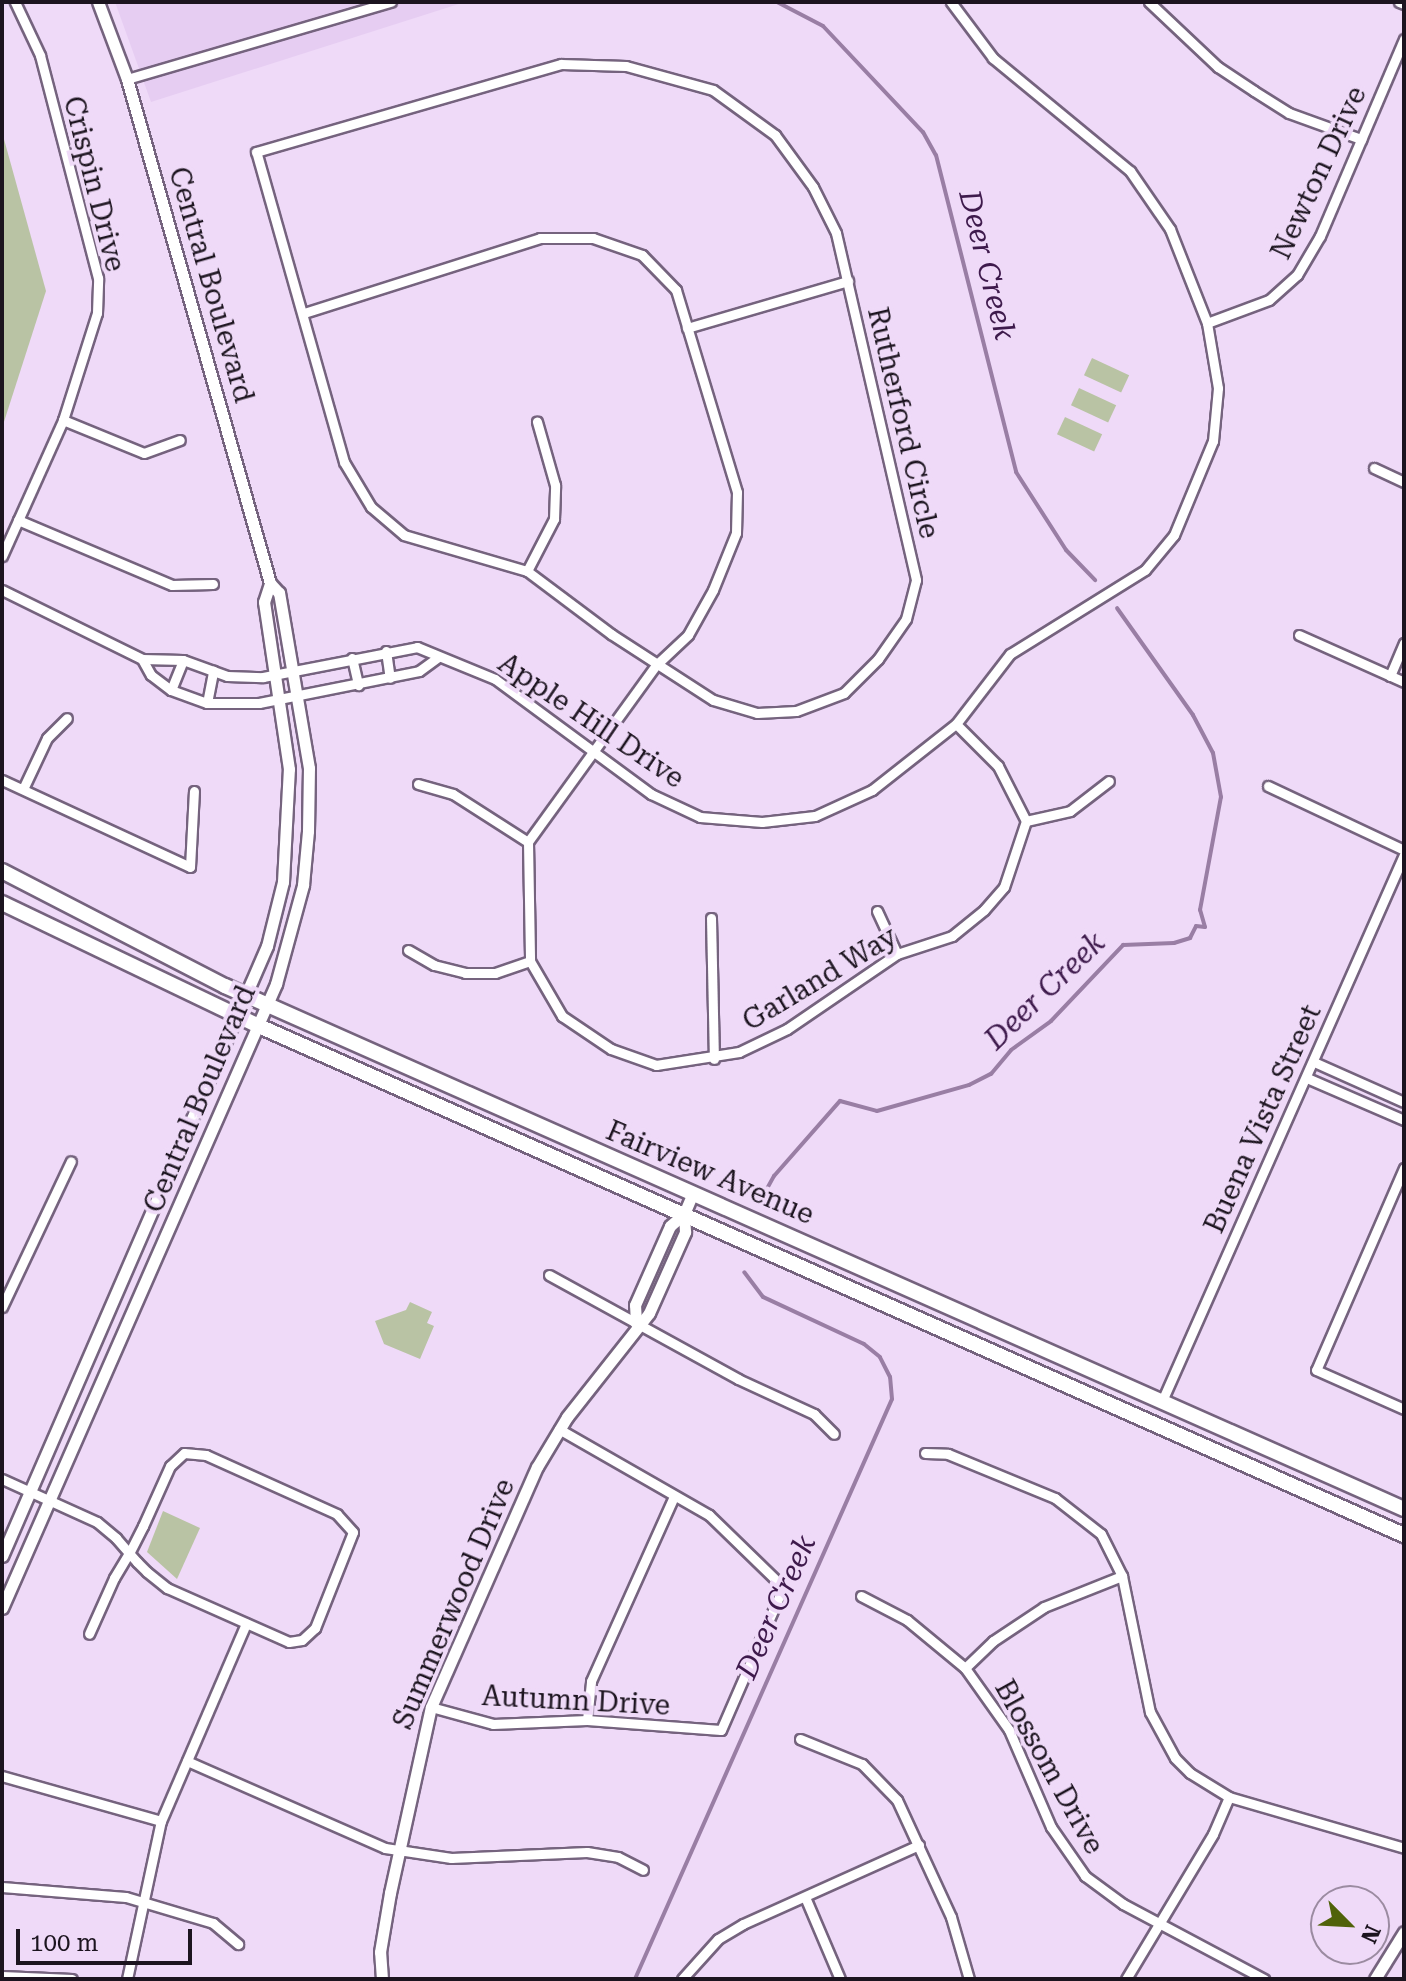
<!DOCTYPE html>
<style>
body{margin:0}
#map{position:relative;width:1406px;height:1981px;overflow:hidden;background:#efdaf8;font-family:"Roboto Serif",serif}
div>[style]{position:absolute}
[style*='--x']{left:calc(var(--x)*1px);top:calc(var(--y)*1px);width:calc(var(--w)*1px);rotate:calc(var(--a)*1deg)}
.built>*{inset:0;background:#e6cdf2}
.green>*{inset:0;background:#b9c3a4;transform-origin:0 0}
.stream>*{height:4px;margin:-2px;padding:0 2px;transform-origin:2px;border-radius:2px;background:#997ea4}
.roads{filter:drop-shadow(2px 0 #75637e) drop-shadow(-2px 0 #75637e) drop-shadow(0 2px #75637e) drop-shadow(0 -2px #75637e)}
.minor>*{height:9px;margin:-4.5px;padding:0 4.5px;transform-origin:4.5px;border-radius:4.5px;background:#fff}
.tertiary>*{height:11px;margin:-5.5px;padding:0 5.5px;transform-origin:5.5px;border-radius:5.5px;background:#fff}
.secondary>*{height:14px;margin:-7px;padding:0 7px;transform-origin:7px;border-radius:7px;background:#fff}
span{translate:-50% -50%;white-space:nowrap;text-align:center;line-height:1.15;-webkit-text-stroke:8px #efdaf8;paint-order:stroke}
.street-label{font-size:28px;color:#1c141f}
.water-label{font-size:30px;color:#3e1a4c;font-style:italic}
.frame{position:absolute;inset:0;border:4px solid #1c141f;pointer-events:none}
.north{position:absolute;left:1310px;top:1885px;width:80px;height:80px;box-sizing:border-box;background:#efdaf8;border:2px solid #9b8ba1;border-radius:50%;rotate:114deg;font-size:22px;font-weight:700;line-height:32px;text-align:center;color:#1c141f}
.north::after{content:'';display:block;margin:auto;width:28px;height:36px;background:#50620a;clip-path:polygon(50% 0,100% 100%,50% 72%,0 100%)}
.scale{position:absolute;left:16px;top:1929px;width:176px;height:36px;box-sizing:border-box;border:4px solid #1c141f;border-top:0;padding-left:10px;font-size:24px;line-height:28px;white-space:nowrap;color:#1c141f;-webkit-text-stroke:6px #efdaf8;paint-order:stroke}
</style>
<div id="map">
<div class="built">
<div style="clip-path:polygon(115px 2px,465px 2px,151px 102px)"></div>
</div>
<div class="green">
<div style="clip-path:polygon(2px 132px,46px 291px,2px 428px)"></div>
<div style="left:1092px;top:358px;width:41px;height:19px;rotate:25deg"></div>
<div style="left:1079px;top:388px;width:41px;height:19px;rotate:25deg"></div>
<div style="left:1065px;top:417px;width:41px;height:19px;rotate:25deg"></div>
<div style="clip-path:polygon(410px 1302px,432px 1312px,427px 1323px,434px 1326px,420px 1359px,384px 1344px,375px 1321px,406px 1310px)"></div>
<div style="clip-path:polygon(163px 1511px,200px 1528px,177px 1579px,147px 1552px)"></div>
</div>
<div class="stream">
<div style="--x:777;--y:2;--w:52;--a:27.6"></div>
<div style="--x:823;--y:26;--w:146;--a:46.7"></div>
<div style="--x:923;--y:132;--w:26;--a:61"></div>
<div style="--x:936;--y:155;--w:327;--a:75.8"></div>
<div style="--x:1016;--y:472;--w:93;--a:57.3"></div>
<div style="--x:1066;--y:550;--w:42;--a:46"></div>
<div style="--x:759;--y:1203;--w:31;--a:-61"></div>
<div style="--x:774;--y:1176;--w:100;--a:-48.7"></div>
<div style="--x:840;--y:1101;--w:38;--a:15"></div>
<div style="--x:877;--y:1111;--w:96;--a:-15.8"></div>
<div style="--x:969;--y:1085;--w:25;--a:-27"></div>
<div style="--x:991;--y:1074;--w:31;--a:-50"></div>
<div style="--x:1011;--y:1050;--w:49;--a:-35.9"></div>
<div style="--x:1051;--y:1021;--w:105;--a:-46.5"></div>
<div style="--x:1123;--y:945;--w:51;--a:-2.2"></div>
<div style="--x:1174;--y:943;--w:17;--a:-17"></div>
<div style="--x:1190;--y:938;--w:13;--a:-63"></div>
<div style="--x:1196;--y:926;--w:9;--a:6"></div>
<div style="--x:1205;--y:927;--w:18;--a:-106"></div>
<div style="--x:1200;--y:910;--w:115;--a:-79.5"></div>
<div style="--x:1221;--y:797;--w:45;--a:-100.3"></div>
<div style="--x:1213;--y:753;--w:43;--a:-117.8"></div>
<div style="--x:1193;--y:715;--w:131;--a:-125.4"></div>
<div style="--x:635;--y:1979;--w:634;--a:-66.1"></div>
<div style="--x:892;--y:1399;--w:22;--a:-95"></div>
<div style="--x:890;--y:1377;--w:22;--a:-117"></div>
<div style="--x:880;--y:1357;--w:21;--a:-141"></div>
<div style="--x:864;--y:1344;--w:111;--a:-155"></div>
<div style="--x:763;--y:1297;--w:31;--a:-127"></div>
</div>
<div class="roads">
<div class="minor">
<div style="--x:1149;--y:2;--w:95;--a:43.3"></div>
<div style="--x:1218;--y:67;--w:43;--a:33.7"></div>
<div style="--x:1254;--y:91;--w:41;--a:32.2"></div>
<div style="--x:1289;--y:113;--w:77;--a:19.9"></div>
<div style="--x:1399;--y:2;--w:5;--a:22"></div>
<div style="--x:561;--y:64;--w:65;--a:1.8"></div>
<div style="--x:626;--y:66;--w:90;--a:15.4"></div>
<div style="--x:713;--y:90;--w:77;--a:36"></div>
<div style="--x:775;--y:135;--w:64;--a:53.8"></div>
<div style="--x:813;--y:187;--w:51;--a:63.4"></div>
<div style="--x:836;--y:233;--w:356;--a:77"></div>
<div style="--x:916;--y:580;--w:40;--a:104.4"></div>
<div style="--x:906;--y:619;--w:49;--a:125"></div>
<div style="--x:878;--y:659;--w:48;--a:135"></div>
<div style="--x:844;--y:693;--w:51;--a:159.4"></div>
<div style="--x:796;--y:711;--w:39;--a:177"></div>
<div style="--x:757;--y:713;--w:46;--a:-163.5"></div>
<div style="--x:713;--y:700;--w:121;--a:-147.1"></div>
<div style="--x:611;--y:634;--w:105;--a:-143.1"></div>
<div style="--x:527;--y:571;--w:128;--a:-163.7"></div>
<div style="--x:404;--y:535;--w:43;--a:-139.7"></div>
<div style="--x:371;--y:507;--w:52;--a:-121"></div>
<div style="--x:344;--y:462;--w:322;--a:-105.8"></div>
<div style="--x:256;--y:152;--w:317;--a:-16.1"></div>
<div style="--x:127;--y:79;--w:275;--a:-16.3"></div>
<div style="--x:304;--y:313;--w:248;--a:-17.6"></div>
<div style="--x:540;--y:238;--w:53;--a:0"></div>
<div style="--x:593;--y:238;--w:52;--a:19.1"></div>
<div style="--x:642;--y:255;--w:49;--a:45.8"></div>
<div style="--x:676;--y:290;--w:211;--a:73.2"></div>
<div style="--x:737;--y:492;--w:41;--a:91.4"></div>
<div style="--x:736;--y:533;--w:61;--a:112"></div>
<div style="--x:713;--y:590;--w:51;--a:119.1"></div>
<div style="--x:688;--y:635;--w:44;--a:136.8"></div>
<div style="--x:656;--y:665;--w:218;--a:125.9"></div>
<div style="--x:528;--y:842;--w:119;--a:89"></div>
<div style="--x:530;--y:961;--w:64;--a:59.8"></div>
<div style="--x:562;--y:1016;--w:59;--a:34"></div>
<div style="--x:611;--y:1049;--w:48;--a:19.6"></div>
<div style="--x:656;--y:1065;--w:84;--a:-8.9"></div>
<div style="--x:739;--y:1052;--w:53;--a:-25.6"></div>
<div style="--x:787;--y:1029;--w:133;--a:-34.3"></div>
<div style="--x:897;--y:954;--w:58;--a:-18.1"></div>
<div style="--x:952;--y:936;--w:41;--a:-39.1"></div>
<div style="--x:984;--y:910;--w:30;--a:-49"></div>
<div style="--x:1004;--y:887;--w:70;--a:-71.6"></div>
<div style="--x:1026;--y:821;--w:62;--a:-117"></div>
<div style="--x:998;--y:766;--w:59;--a:-135"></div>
<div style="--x:1207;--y:323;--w:66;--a:-20.4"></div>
<div style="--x:1269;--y:300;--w:38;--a:-42"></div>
<div style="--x:1297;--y:275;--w:45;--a:-59.5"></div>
<div style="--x:1320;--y:236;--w:214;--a:-66.9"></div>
<div style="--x:687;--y:328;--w:168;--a:-16.3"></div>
<div style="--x:63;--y:420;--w:87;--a:22.2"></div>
<div style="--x:144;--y:453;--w:38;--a:-20"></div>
<div style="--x:1374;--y:468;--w:33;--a:25"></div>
<div style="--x:18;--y:520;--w:167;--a:22.9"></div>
<div style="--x:172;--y:585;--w:41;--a:-1.4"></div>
<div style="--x:2;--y:556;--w:149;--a:-65.8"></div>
<div style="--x:63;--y:420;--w:112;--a:-72.4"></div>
<div style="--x:97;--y:313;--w:35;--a:-88"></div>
<div style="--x:98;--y:278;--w:230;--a:-104.6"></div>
<div style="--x:40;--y:55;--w:59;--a:-115.3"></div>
<div style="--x:527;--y:571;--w:59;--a:-62.6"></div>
<div style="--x:554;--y:519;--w:34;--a:-88"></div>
<div style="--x:555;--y:485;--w:66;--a:-105.9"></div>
<div style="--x:2;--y:590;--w:156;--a:26.2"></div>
<div style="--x:142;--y:659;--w:41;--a:1.4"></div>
<div style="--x:183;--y:660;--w:47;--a:20"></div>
<div style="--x:227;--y:676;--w:36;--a:2"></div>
<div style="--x:263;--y:677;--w:157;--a:-11"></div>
<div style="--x:417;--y:647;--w:84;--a:22.3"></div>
<div style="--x:495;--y:679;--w:194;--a:36.4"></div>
<div style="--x:651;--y:794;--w:54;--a:25.1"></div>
<div style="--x:700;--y:817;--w:62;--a:4.6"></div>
<div style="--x:762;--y:822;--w:53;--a:-6.5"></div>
<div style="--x:815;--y:816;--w:63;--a:-24.5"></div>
<div style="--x:872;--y:790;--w:107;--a:-38.2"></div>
<div style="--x:956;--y:724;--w:88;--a:-52.4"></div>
<div style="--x:1010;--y:654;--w:159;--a:-31.9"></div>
<div style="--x:1145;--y:570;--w:45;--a:-50.4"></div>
<div style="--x:1174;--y:535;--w:102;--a:-67.5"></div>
<div style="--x:1213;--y:441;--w:53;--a:-84.6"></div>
<div style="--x:1218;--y:388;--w:66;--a:-99.6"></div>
<div style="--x:1207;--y:323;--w:101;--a:-111.5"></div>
<div style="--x:1170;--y:229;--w:70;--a:-124.6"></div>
<div style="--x:1130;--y:171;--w:178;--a:-140.5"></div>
<div style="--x:993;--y:58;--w:70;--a:-126.9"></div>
<div style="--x:1299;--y:635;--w:115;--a:24.1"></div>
<div style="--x:386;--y:651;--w:27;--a:82"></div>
<div style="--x:352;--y:658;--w:28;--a:77"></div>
<div style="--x:142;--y:659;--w:18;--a:61"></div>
<div style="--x:151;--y:675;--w:25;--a:37"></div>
<div style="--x:171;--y:690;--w:38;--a:20"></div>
<div style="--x:207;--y:703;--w:52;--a:0"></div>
<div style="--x:259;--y:703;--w:163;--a:-11.3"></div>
<div style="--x:419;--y:671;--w:24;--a:-36"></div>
<div style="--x:1390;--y:676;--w:36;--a:-67"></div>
<div style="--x:171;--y:690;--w:32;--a:-68"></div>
<div style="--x:207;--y:703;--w:33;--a:-79"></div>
<div style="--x:2;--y:780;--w:207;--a:24.8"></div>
<div style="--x:190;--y:867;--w:76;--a:-87"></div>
<div style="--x:418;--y:784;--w:36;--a:16"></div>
<div style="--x:453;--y:794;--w:89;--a:32.6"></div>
<div style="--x:1268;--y:786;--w:150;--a:25.2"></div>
<div style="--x:23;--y:789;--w:56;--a:-64.8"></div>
<div style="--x:47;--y:738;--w:28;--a:-45"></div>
<div style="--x:1026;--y:821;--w:45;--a:-12.8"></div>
<div style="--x:1070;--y:811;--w:49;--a:-37.6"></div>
<div style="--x:877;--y:911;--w:47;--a:65.1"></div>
<div style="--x:711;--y:918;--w:141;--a:88.8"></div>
<div style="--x:408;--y:950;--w:30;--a:30"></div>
<div style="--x:434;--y:965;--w:32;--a:14"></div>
<div style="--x:465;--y:973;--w:30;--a:0"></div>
<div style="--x:495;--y:973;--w:37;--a:-19"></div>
<div style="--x:1314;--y:1062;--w:98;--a:24"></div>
<div style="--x:1307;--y:1078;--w:106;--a:23.4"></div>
<div style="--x:1404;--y:1168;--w:220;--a:113.5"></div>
<div style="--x:1316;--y:1370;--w:96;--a:23.9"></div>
<div style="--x:549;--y:1275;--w:216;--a:28.8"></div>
<div style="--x:738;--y:1379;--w:84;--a:24.7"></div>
<div style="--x:814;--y:1414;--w:28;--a:45"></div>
<div style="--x:2;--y:1307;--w:161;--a:-64.7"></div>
<div style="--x:1162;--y:1401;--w:597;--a:-66.1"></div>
<div style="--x:925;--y:1453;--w:23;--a:2"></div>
<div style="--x:948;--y:1454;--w:116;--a:22.4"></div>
<div style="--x:1055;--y:1498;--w:58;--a:38"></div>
<div style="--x:1101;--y:1534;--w:47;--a:63.4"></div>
<div style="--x:1122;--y:1576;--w:139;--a:78.4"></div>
<div style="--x:1150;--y:1712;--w:52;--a:61.5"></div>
<div style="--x:1175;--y:1758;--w:21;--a:45"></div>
<div style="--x:1190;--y:1773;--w:46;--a:31.6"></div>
<div style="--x:1229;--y:1797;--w:182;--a:16.2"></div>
<div style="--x:2;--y:1479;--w:104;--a:24.4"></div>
<div style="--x:97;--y:1522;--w:25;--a:40"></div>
<div style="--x:116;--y:1538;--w:20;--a:49"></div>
<div style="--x:129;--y:1553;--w:12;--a:48"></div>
<div style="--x:137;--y:1562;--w:14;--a:45"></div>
<div style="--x:147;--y:1572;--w:26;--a:39"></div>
<div style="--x:167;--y:1588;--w:133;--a:23.9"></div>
<div style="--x:289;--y:1642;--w:13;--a:-9"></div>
<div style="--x:302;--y:1640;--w:18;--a:-43"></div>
<div style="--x:315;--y:1628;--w:103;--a:-68.4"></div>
<div style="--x:353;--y:1532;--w:24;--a:-132"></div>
<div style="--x:337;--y:1514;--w:144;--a:-155.8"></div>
<div style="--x:206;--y:1455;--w:22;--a:-175"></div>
<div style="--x:184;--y:1453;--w:19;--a:137"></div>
<div style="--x:170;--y:1466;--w:66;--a:114.2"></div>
<div style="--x:143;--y:1526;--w:30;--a:117"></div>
<div style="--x:129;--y:1553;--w:29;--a:121"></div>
<div style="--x:114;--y:1578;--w:61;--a:114.1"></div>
<div style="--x:861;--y:1596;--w:52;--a:27.6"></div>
<div style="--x:907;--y:1620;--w:75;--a:39.6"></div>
<div style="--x:965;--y:1668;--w:76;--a:54.6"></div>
<div style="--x:1009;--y:1730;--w:106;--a:66.6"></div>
<div style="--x:1051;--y:1827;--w:60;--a:55.2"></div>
<div style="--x:1085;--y:1876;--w:47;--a:36.4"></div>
<div style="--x:1123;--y:1904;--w:160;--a:28"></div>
<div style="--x:965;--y:1668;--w:39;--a:-44"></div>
<div style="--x:993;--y:1641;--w:61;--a:-33.7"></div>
<div style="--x:1044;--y:1607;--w:84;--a:-21.7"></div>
<div style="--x:431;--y:1707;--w:64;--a:15.3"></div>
<div style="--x:493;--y:1724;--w:94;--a:-2.4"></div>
<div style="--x:587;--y:1720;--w:134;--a:4.3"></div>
<div style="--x:721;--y:1730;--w:150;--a:-66.5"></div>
<div style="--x:781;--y:1592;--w:9;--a:-103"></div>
<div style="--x:779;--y:1583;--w:98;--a:-135.8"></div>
<div style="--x:709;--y:1515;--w:173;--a:-150.2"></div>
<div style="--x:587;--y:1720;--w:39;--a:-84"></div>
<div style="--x:591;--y:1681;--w:203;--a:-65.8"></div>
<div style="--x:800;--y:1739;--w:67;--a:22"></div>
<div style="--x:862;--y:1764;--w:50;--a:45.8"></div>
<div style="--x:897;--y:1800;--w:129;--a:65.2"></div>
<div style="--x:951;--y:1917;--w:65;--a:73.8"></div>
<div style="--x:187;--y:1761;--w:216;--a:23.7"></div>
<div style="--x:385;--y:1848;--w:67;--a:8.6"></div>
<div style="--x:451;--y:1858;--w:136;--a:-2.5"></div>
<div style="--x:587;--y:1852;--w:31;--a:9"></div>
<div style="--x:618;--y:1857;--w:28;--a:27"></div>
<div style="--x:2;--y:1776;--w:165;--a:15.8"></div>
<div style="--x:2;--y:1887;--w:124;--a:4.6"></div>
<div style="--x:126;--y:1897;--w:91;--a:16.6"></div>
<div style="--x:213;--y:1923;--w:33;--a:40"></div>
<div style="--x:805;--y:1897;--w:89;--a:66.9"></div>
<div style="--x:2;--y:1976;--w:70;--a:2.5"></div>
<div style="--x:127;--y:1979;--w:162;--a:-77.9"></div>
<div style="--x:161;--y:1821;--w:215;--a:-66.7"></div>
<div style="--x:682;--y:1979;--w:54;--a:-48"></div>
<div style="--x:718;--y:1939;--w:29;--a:-31"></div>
<div style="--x:743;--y:1924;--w:193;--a:-24.2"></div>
<div style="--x:1126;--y:1979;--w:169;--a:-59"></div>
<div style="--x:1213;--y:1834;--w:40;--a:-66.6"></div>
</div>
<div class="tertiary">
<div style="--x:636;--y:1323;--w:18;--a:-93"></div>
<div style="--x:635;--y:1305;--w:86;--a:-66.1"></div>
<div style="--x:670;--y:1226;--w:18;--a:-41"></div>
<div style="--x:684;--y:1214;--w:21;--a:-67"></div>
<div style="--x:2;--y:1556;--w:665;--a:-66.52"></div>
<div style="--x:267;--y:946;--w:66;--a:-76"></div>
<div style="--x:283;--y:882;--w:113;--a:-87"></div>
<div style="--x:289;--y:769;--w:169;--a:-98.5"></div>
<div style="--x:264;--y:602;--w:20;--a:-72"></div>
<div style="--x:2;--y:1608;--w:682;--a:-66.29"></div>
<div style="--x:276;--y:984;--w:103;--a:-74.7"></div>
<div style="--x:303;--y:885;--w:54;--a:-84.7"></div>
<div style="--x:308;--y:831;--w:63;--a:-89.1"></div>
<div style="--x:309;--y:768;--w:178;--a:-99.7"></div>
<div style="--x:279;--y:593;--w:13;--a:-132"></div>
<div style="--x:270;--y:583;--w:524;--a:-105.84"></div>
<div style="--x:127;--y:79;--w:82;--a:-110.6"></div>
<div style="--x:382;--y:1979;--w:27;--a:-94"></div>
<div style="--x:380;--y:1952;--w:60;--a:-80.4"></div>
<div style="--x:390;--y:1893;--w:190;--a:-77.6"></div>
<div style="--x:431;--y:1707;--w:262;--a:-66.2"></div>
<div style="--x:537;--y:1467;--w:58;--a:-59"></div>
<div style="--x:567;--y:1417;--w:132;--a:-51.7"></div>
<div style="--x:649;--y:1313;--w:89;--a:-66"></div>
<div style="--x:685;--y:1232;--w:18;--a:-93"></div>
<div style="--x:1375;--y:1979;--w:55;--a:-58.3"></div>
</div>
<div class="secondary">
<div style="--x:2;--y:871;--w:251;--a:27.3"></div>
<div style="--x:225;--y:986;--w:1290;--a:23.92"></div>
<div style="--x:2;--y:903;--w:285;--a:25.6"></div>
<div style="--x:259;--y:1026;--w:1253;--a:23.97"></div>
</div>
</div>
<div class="street-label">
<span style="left:1319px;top:173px;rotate:-65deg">Newton Drive</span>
<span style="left:94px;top:184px;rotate:76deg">Crispin Drive</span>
<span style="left:211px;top:285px;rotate:74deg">Central Boulevard</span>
<span style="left:903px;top:423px;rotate:77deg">Rutherford Circle</span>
<span style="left:591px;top:721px;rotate:34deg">Apple Hill Drive</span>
<span style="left:820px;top:979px;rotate:-31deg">Garland Way</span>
<span style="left:200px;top:1099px;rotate:-67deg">Central Boulevard</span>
<span style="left:1263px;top:1119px;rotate:-66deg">Buena Vista Street</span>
<span style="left:710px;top:1173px;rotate:23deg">Fairview Avenue</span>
<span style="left:454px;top:1604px;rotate:-67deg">Summerwood Drive</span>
<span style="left:576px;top:1701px;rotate:3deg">Autumn Drive</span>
<span style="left:1049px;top:1767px;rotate:61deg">Blossom Drive</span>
</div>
<div class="water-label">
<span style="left:987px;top:265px;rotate:76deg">Deer Creek</span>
<span style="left:1045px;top:991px;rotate:-44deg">Deer Creek</span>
<span style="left:776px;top:1607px;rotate:-66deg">Deer Creek</span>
</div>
<div class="frame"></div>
<div class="north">N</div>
<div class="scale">100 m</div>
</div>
